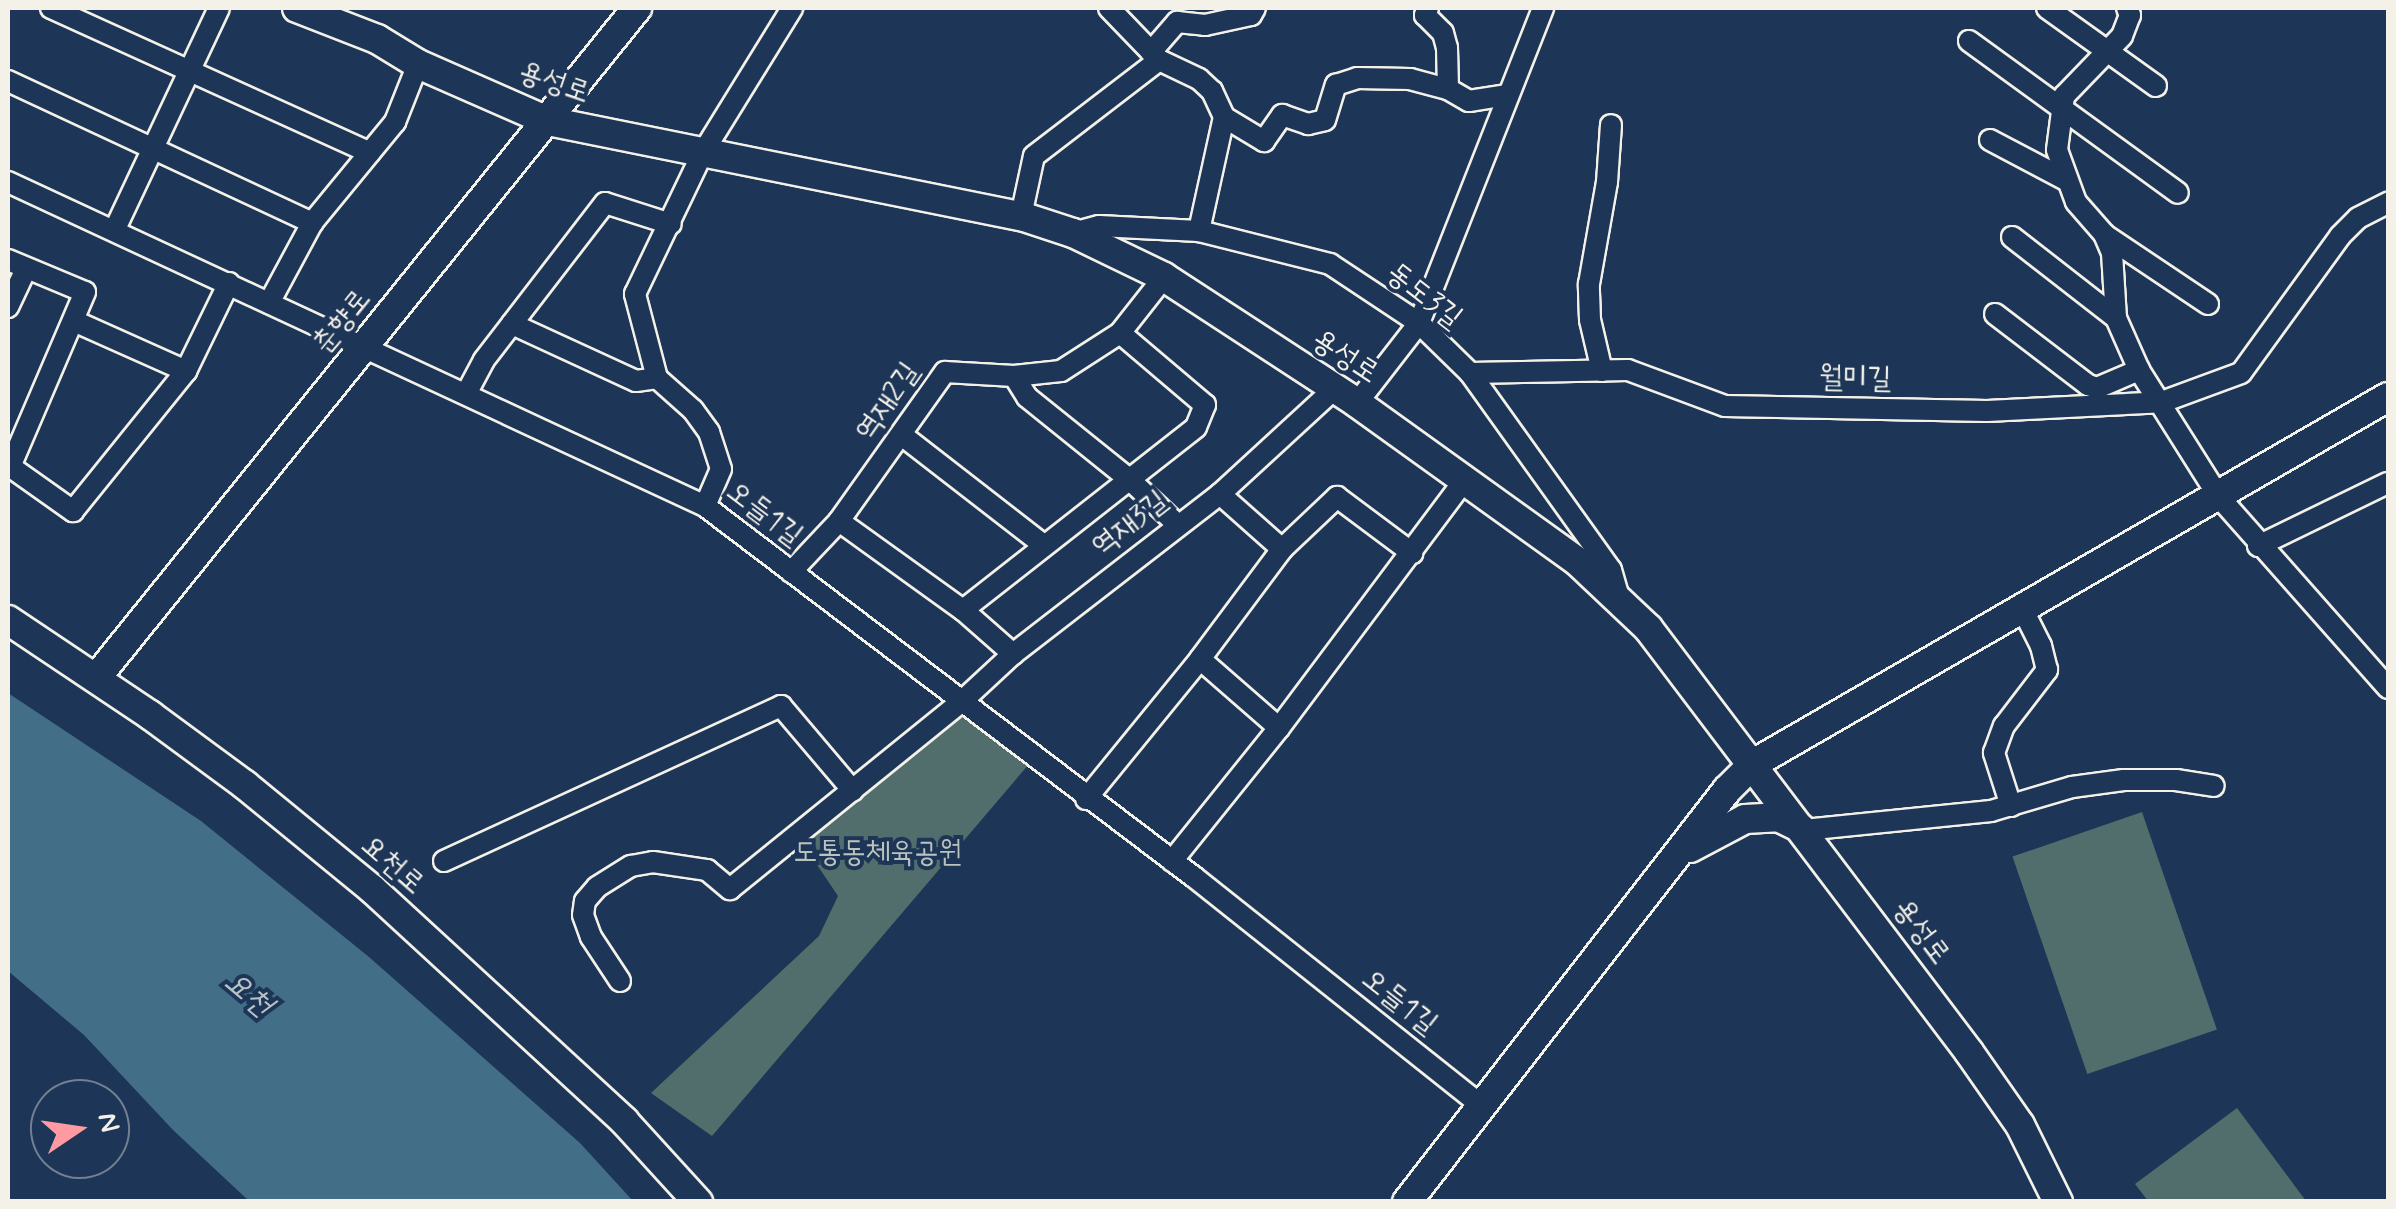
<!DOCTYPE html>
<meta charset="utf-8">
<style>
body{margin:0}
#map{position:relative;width:2396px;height:1209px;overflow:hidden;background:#1d3557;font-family:Mynerve,"Poor Story",sans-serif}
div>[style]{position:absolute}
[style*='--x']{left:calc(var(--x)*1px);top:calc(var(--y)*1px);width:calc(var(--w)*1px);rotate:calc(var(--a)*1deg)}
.green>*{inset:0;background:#516e6c;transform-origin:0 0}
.water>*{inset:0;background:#426e88}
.roads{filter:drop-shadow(2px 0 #f4f1e8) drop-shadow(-2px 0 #f4f1e8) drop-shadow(0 2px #f4f1e8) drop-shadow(0 -2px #f4f1e8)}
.street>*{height:20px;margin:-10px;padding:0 10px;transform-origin:10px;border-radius:10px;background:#1d3557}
.secondary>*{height:28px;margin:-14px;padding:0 14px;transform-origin:14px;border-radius:14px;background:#1d3557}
span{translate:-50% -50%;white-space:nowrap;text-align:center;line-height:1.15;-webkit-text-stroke:8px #1d3557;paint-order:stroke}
.street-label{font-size:30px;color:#f4f1e8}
.park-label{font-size:30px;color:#bbc3bd}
.water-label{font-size:32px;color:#b6c3c6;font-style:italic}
.frame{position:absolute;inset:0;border:10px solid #f4f1e8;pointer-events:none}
.north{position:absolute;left:30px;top:1079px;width:100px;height:100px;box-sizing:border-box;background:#1d3557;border:2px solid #738091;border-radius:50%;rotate:77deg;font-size:28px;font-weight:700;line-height:40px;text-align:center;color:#f4f1e8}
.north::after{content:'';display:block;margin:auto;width:35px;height:45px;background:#ff9aa2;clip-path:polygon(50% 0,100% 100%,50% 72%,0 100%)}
</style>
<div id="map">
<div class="green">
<div style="clip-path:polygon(959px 713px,1029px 764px,712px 1136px,651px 1093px,819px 936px,838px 896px,801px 841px)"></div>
<div style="left:2142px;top:812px;width:230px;height:137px;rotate:71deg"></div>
<div style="clip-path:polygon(2237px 1108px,2306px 1201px,2148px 1201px,2135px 1184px)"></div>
</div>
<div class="water">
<div style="clip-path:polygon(8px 693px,201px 821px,369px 957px,580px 1143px,633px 1201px,249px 1201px,173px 1130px,84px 1035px,8px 971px)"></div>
</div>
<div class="roads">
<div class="street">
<div style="--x:51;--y:8;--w:350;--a:24.4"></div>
<div style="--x:1109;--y:8;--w:72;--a:46.1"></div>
<div style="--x:1159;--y:60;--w:44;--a:25.4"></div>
<div style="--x:1199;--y:79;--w:18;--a:43"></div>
<div style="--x:1212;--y:91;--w:29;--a:65"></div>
<div style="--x:1224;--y:117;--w:117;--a:102.4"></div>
<div style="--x:1428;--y:8;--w:8;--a:113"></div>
<div style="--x:1425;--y:15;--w:25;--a:45"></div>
<div style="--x:1443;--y:33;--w:16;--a:75"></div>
<div style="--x:1447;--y:48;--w:41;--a:88.6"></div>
<div style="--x:2047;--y:8;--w:134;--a:35.6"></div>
<div style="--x:2127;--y:8;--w:8;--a:67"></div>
<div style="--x:2130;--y:15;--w:22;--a:111"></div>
<div style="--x:2122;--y:36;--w:83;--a:134"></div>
<div style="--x:2064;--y:96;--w:54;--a:97.4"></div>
<div style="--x:2057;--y:150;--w:55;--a:69.9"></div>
<div style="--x:2076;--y:202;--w:43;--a:48.8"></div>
<div style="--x:2104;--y:234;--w:21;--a:67"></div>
<div style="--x:2112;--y:253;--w:65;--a:86.5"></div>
<div style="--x:2116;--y:318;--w:57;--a:66.1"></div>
<div style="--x:2139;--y:370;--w:150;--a:57.8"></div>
<div style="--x:2219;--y:497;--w:255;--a:48.5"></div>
<div style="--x:1969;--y:41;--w:258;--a:36"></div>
<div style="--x:1151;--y:52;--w:40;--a:-49"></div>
<div style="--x:1177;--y:22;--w:28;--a:6"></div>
<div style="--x:1205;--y:25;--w:47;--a:-12.3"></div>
<div style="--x:1251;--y:15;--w:8;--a:-60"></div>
<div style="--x:8;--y:81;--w:336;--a:25"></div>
<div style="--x:1224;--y:117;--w:47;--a:31"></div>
<div style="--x:1264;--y:141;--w:32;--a:-55"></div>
<div style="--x:1282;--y:115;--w:28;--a:19"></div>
<div style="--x:1308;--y:124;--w:17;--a:-13"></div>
<div style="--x:1325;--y:120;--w:37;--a:-73"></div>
<div style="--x:1336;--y:85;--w:22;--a:-18"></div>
<div style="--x:1357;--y:78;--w:53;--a:1.1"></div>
<div style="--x:1410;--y:79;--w:39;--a:15"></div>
<div style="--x:1448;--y:89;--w:24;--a:30"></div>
<div style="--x:1469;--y:101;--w:36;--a:-9"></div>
<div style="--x:1990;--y:140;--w:84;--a:27.8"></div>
<div style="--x:8;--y:182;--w:769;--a:24.93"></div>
<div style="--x:705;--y:506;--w:614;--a:37.19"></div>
<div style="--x:1194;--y:877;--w:369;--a:38.5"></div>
<div style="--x:1021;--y:216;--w:61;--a:-77.8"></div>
<div style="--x:1034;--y:156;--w:158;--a:-37.5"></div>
<div style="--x:115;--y:229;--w:244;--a:-64.8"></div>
<div style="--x:1073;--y:233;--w:27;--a:-15"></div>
<div style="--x:1099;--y:226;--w:100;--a:2.9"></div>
<div style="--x:1199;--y:231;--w:135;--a:14.1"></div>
<div style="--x:1330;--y:264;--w:107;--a:33.5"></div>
<div style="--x:1419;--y:323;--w:71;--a:44.4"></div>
<div style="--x:1470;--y:373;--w:242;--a:54.4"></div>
<div style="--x:1611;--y:570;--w:29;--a:74"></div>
<div style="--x:2105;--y:235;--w:124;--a:33.8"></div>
<div style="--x:2012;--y:237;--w:132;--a:37.9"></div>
<div style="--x:8;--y:260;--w:83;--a:22.6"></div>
<div style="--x:85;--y:292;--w:190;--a:113.2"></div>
<div style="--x:269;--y:303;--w:91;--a:-61.7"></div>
<div style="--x:312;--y:223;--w:131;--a:-50.6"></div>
<div style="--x:395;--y:122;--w:62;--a:-68.4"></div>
<div style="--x:8;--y:307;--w:42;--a:-64.7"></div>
<div style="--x:1995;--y:314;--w:117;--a:37.4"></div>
<div style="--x:2088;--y:385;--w:9;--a:18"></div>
<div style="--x:2097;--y:388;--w:46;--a:-23.2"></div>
<div style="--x:74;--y:321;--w:123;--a:24.1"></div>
<div style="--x:512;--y:324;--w:136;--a:24.7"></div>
<div style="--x:636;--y:381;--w:21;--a:-8"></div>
<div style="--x:1602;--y:371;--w:52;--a:-103.2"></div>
<div style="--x:1590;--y:320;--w:36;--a:-92"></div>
<div style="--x:1589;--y:284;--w:104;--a:-80"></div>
<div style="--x:1607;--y:182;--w:57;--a:-86"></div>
<div style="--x:1470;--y:373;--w:158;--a:-1.1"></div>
<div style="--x:1628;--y:370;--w:103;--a:20.4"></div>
<div style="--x:1725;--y:406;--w:262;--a:1.1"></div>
<div style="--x:1987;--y:411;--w:175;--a:-2.9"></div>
<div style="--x:2162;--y:402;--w:84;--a:-20.2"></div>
<div style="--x:2241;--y:373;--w:169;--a:-54.1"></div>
<div style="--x:2340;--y:236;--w:25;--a:-45"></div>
<div style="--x:2358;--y:218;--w:34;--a:-27"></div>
<div style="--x:1014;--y:376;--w:25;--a:58"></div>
<div style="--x:1027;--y:397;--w:131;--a:38.8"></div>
<div style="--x:1129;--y:479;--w:66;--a:43.2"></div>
<div style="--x:466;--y:394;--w:38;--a:-62"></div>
<div style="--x:484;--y:360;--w:198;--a:-52.4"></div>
<div style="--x:605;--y:203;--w:69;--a:17.7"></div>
<div style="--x:1357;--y:403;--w:101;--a:-52.2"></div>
<div style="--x:1419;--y:323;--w:339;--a:-68.5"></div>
<div style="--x:903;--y:436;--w:176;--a:37.8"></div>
<div style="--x:8;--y:465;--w:80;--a:35.3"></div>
<div style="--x:73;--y:511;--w:180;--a:-51.1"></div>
<div style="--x:186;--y:371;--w:98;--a:-64"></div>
<div style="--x:1220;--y:494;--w:83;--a:41.6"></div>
<div style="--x:705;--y:506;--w:40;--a:-66.6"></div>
<div style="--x:721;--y:469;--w:39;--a:-108"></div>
<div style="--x:709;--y:432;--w:27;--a:-126"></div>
<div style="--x:693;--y:410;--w:48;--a:-138.4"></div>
<div style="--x:657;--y:378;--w:87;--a:-104.7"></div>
<div style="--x:635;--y:294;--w:155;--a:-64.4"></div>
<div style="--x:702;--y:154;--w:172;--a:-58.3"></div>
<div style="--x:839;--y:521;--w:153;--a:35.7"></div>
<div style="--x:963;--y:610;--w:67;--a:41.3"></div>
<div style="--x:2258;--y:546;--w:144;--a:-25.9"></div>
<div style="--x:791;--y:572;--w:70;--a:-46.7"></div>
<div style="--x:839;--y:521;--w:183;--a:-54.6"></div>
<div style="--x:945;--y:372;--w:69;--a:3.3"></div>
<div style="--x:1014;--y:376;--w:47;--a:-6.1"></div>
<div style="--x:1061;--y:371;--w:70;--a:-32.8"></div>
<div style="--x:1120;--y:333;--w:71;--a:-51.8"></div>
<div style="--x:963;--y:610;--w:296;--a:-38.1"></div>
<div style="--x:1196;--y:427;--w:24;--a:-68"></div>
<div style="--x:1205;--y:405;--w:111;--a:-139.7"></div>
<div style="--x:1200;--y:659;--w:105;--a:41.1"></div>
<div style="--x:1086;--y:799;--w:181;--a:-50.8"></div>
<div style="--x:1200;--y:659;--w:137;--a:-53.3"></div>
<div style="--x:1282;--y:549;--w:76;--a:-43.4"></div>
<div style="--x:1337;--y:497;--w:94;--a:36.7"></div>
<div style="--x:2011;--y:806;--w:56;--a:-107.8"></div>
<div style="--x:1994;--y:753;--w:29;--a:-70"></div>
<div style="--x:2004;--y:726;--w:71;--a:-52.5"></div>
<div style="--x:2047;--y:670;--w:25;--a:-104"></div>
<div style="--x:2041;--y:646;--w:40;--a:-116.6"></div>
<div style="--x:1804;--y:830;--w:188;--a:-5.8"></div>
<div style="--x:1991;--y:811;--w:84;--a:-16.5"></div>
<div style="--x:2072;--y:787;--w:52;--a:-7.7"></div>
<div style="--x:2124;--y:780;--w:52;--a:0"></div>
<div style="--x:2176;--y:780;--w:38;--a:9"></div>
<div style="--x:444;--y:861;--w:371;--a:-24.7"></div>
<div style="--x:781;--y:706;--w:111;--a:49.7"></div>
<div style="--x:1172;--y:861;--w:171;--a:-51.2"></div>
<div style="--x:1279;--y:728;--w:312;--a:-53.2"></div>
<div style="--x:620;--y:981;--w:53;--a:-123.4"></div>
<div style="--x:591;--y:937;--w:23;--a:-110"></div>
<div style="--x:583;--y:915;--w:14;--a:-82"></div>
<div style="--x:585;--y:901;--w:18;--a:-49"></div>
<div style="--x:597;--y:887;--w:40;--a:-32"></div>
<div style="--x:631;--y:866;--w:22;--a:-10"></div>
<div style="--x:653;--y:862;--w:55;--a:8.4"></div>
<div style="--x:707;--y:870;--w:30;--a:40"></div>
<div style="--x:730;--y:889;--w:296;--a:-39"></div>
<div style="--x:960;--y:703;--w:72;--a:-42.8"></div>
<div style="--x:1013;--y:654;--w:262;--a:-37.7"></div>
<div style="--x:1220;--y:494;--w:155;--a:-42.6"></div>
</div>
<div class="secondary">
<div style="--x:297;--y:8;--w:86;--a:21.2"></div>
<div style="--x:377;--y:39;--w:48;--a:31.4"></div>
<div style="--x:418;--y:64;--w:142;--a:23.7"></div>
<div style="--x:548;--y:121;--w:482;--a:11.4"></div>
<div style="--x:1021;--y:216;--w:55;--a:18.1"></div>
<div style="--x:1073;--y:233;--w:101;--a:25.8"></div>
<div style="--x:1164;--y:277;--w:230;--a:33.1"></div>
<div style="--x:1357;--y:403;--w:272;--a:35.7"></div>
<div style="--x:1578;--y:562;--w:96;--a:43.3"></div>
<div style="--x:1648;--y:628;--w:532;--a:52.87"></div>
<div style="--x:1969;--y:1052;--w:89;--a:55.1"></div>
<div style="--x:2020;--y:1125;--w:86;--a:63.7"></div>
<div style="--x:8;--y:620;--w:171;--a:33.8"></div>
<div style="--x:150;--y:715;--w:118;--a:36.4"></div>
<div style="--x:245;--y:785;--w:164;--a:39.3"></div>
<div style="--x:372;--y:889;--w:343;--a:42.6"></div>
<div style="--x:624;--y:1121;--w:110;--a:47.6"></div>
<div style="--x:97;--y:677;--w:860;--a:-51.09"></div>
<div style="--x:1690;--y:848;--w:62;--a:-27.8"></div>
<div style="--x:1745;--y:819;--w:33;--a:-3"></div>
<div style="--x:1778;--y:817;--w:25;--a:26"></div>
<div style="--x:1407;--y:1202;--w:522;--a:-52.16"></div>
<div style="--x:1727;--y:790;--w:37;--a:-45"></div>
<div style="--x:1753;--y:764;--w:733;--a:-30.03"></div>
</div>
</div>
<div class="street-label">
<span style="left:554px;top:83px;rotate:19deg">용성로</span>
<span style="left:1424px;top:296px;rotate:38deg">동도3길</span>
<span style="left:342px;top:322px;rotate:-51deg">춘향로</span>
<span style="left:1345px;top:357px;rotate:33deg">용성로</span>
<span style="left:1855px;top:379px;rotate:1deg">월미길</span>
<span style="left:888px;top:402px;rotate:-55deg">역재2길</span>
<span style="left:764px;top:514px;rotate:37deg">오들1길</span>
<span style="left:1130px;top:524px;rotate:-38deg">역재3길</span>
<span style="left:392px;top:865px;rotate:41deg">요천로</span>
<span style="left:1921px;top:932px;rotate:53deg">용성로</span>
<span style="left:1399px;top:1002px;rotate:38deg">오들1길</span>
</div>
<div class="park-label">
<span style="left:878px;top:853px">도통동체육공원</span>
</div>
<div class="water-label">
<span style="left:248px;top:994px;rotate:40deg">요천</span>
</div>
<div class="frame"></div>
<div class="north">N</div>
</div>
